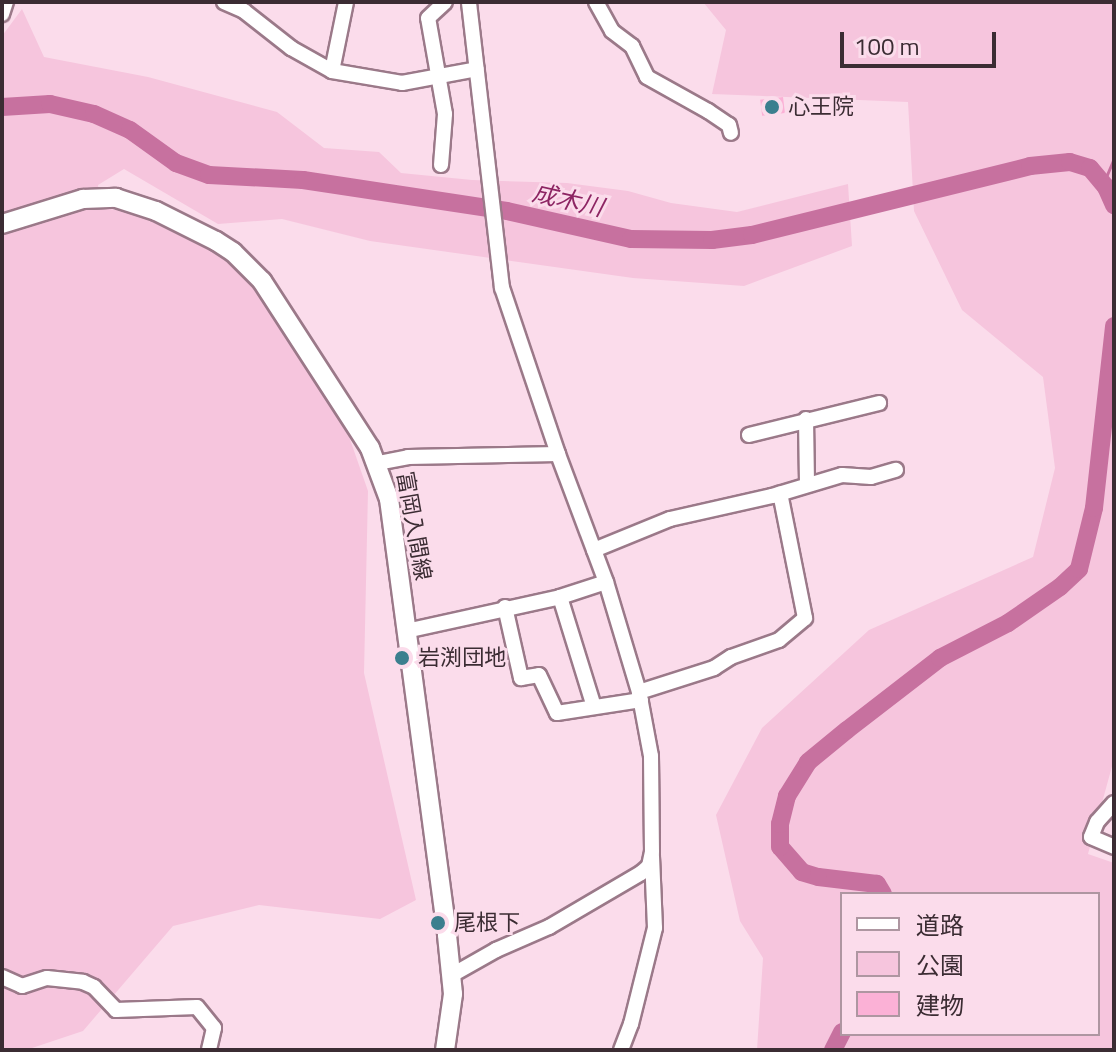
<!DOCTYPE html>
<meta charset="utf-8">
<style>
body{margin:0}
#map{position:relative;width:1116px;height:1052px;overflow:hidden;background:#fbdceb;font-family:"Titillium Web","Noto Sans JP",sans-serif}
div>[style]{position:absolute}
[style*='--x']{left:calc(var(--x)*1px);top:calc(var(--y)*1px);width:calc(var(--w)*1px);rotate:calc(var(--a)*1deg)}
.green>*{inset:0;background:#f6c5dd}
.stream>*{height:3px;margin:-1.5px;padding:0 1.5px;transform-origin:1.5px;border-radius:1.5px;background:#c7719f}
.river>*{height:18px;margin:-9px;padding:0 9px;transform-origin:9px;border-radius:9px;background:#c7719f}
.building>*{inset:0;background:#fbb1d6;transform-origin:0 0}
.roads{filter:drop-shadow(2px 0 #9b7989) drop-shadow(-2px 0 #9b7989) drop-shadow(0 2px #9b7989) drop-shadow(0 -2px #9b7989)}
.minor>*{height:14px;margin:-7px;padding:0 7px;transform-origin:7px;border-radius:7px;background:#fff}
.major>*{height:18px;margin:-9px;padding:0 9px;transform-origin:9px;border-radius:9px;background:#fff}
.dots>*{width:22px;height:22px;translate:-50% -50%;box-sizing:border-box;border:4px solid #fbdceb;border-radius:50%}
span{translate:-50% -50%;white-space:nowrap;text-align:center;line-height:1.15;-webkit-text-stroke:6px #fbdceb;paint-order:stroke}
.poi-label{font-size:22px;color:#3b2c33}
.left{translate:0 -50%;text-align:left}
.street-label{font-size:22px;color:#3b2c33}
.water-label{font-size:24px;color:#8d2563;font-style:italic}
.frame{position:absolute;inset:0;border:4px solid #3b2c33;pointer-events:none}
.legend{position:absolute;left:840px;top:892px;width:260px;height:144px;box-sizing:border-box;background:#fbdceb;border:2px solid #ae96a1;margin:0;padding:10px 14px;list-style:none;font-size:24px;color:#3b2c33}
.legend li{display:flex;align-items:center;gap:16px;height:40px}
.legend b{width:40px;border:2px solid #ae96a1}
.scale{position:absolute;left:840px;top:32px;width:156px;height:36px;box-sizing:border-box;border:4px solid #3b2c33;border-top:0;padding-left:10px;font-size:24px;line-height:28px;white-space:nowrap;color:#3b2c33;-webkit-text-stroke:6px #fbdceb;paint-order:stroke}
</style>
<div id="map">
<div class="green">
<div style="clip-path:polygon(evenodd,703px 2px,1114px 2px,1114px 759px,1088px 854px,1114px 863px,1114px 1050px,757px 1050px,763px 958px,740px 921px,716px 815px,762px 728px,869px 630px,1033px 557px,1055px 468px,1043px 377px,962px 310px,914px 211px,908px 102px,712px 94px,726px 30px,703px 2px,842px 894px,1098px 894px,1098px 1034px,842px 1034px,842px 894px)"></div>
<div style="clip-path:polygon(22px 9px,44px 57px,148px 77px,277px 112px,324px 148px,379px 152px,401px 173px,472px 180px,567px 183px,628px 191px,671px 203px,737px 212px,848px 184px,852px 246px,744px 286px,633px 278px,370px 241px,282px 219px,218px 224px,124px 169px,98px 185px,100px 208px,129px 211px,214px 250px,248px 276px,345px 425px,368px 491px,364px 673px,416px 900px,380px 919px,259px 905px,173px 926px,83px 1031px,26px 1050px,2px 1050px,2px 36px)"></div>
</div>
<div class="stream">
<div style="--x:1103;--y:184;--w:28;--a:-67"></div>
</div>
<div class="river">
<div style="--x:2;--y:107;--w:48;--a:-3.6"></div>
<div style="--x:50;--y:104;--w:45;--a:12.8"></div>
<div style="--x:94;--y:114;--w:39;--a:24"></div>
<div style="--x:130;--y:130;--w:57;--a:35.7"></div>
<div style="--x:176;--y:163;--w:35;--a:20"></div>
<div style="--x:209;--y:175;--w:94;--a:3"></div>
<div style="--x:303;--y:180;--w:206;--a:8.6"></div>
<div style="--x:507;--y:211;--w:127;--a:12.7"></div>
<div style="--x:631;--y:239;--w:81;--a:0.7"></div>
<div style="--x:712;--y:240;--w:40;--a:-7.1"></div>
<div style="--x:752;--y:235;--w:286;--a:-13.9"></div>
<div style="--x:1030;--y:166;--w:40;--a:-5.7"></div>
<div style="--x:1070;--y:162;--w:21;--a:17"></div>
<div style="--x:1090;--y:168;--w:25;--a:50"></div>
<div style="--x:1106;--y:187;--w:20;--a:66"></div>
<div style="--x:883;--y:894;--w:12;--a:-121"></div>
<div style="--x:877;--y:884;--w:59;--a:-173.2"></div>
<div style="--x:818;--y:877;--w:17;--a:-163"></div>
<div style="--x:802;--y:872;--w:33;--a:-131"></div>
<div style="--x:780;--y:847;--w:23;--a:-90"></div>
<div style="--x:780;--y:824;--w:29;--a:-76"></div>
<div style="--x:787;--y:796;--w:40;--a:-58"></div>
<div style="--x:808;--y:762;--w:50;--a:-39.4"></div>
<div style="--x:847;--y:730;--w:118;--a:-37.7"></div>
<div style="--x:940;--y:658;--w:76;--a:-27.2"></div>
<div style="--x:1008;--y:623;--w:63;--a:-34.7"></div>
<div style="--x:1060;--y:587;--w:26;--a:-43"></div>
<div style="--x:1079;--y:569;--w:63;--a:-76.2"></div>
<div style="--x:1094;--y:508;--w:183;--a:-83.7"></div>
<div style="--x:833;--y:1050;--w:20;--a:-63"></div>
</div>
<div class="building">
<div style="left:783px;top:97px;width:16px;height:23px;rotate:83deg"></div>
</div>
<div class="roads">
<div class="minor">
<div style="--x:224;--y:2;--w:22;--a:24"></div>
<div style="--x:244;--y:11;--w:60;--a:38.2"></div>
<div style="--x:291;--y:48;--w:47;--a:29.3"></div>
<div style="--x:332;--y:71;--w:71;--a:9.7"></div>
<div style="--x:402;--y:83;--w:76;--a:-10.6"></div>
<div style="--x:596;--y:2;--w:33;--a:61"></div>
<div style="--x:612;--y:31;--w:25;--a:37"></div>
<div style="--x:632;--y:46;--w:34;--a:64"></div>
<div style="--x:647;--y:77;--w:70;--a:29.1"></div>
<div style="--x:708;--y:111;--w:25;--a:34"></div>
<div style="--x:729;--y:125;--w:8;--a:76"></div>
<div style="--x:2;--y:14;--w:13;--a:-72"></div>
<div style="--x:332;--y:71;--w:70;--a:-78.5"></div>
<div style="--x:441;--y:165;--w:51;--a:-85.5"></div>
<div style="--x:445;--y:114;--w:97;--a:-100"></div>
<div style="--x:428;--y:18;--w:23;--a:-43"></div>
<div style="--x:806;--y:419;--w:65;--a:89.1"></div>
<div style="--x:749;--y:435;--w:134;--a:-13.8"></div>
<div style="--x:378;--y:463;--w:31;--a:-11"></div>
<div style="--x:408;--y:457;--w:150;--a:-1.1"></div>
<div style="--x:594;--y:550;--w:82;--a:-22.2"></div>
<div style="--x:670;--y:519;--w:105;--a:-12.7"></div>
<div style="--x:772;--y:496;--w:73;--a:-16.7"></div>
<div style="--x:842;--y:475;--w:29;--a:4"></div>
<div style="--x:871;--y:477;--w:26;--a:-16"></div>
<div style="--x:560;--y:597;--w:115;--a:72.8"></div>
<div style="--x:505;--y:607;--w:73;--a:77.3"></div>
<div style="--x:521;--y:678;--w:18;--a:-9"></div>
<div style="--x:539;--y:675;--w:42;--a:64.7"></div>
<div style="--x:557;--y:713;--w:85;--a:-8.8"></div>
<div style="--x:406;--y:631;--w:158;--a:-12.4"></div>
<div style="--x:560;--y:597;--w:48;--a:-18.1"></div>
<div style="--x:639;--y:692;--w:79;--a:-17.7"></div>
<div style="--x:714;--y:668;--w:20;--a:-33"></div>
<div style="--x:731;--y:657;--w:51;--a:-19.5"></div>
<div style="--x:779;--y:640;--w:34;--a:-40"></div>
<div style="--x:805;--y:618;--w:127;--a:-101.3"></div>
<div style="--x:1114;--y:803;--w:25;--a:132"></div>
<div style="--x:1097;--y:822;--w:16;--a:112"></div>
<div style="--x:1091;--y:837;--w:25;--a:23"></div>
<div style="--x:452;--y:975;--w:51;--a:-29.6"></div>
<div style="--x:496;--y:950;--w:58;--a:-23.5"></div>
<div style="--x:549;--y:927;--w:107;--a:-30.4"></div>
<div style="--x:641;--y:873;--w:11;--a:-41"></div>
<div style="--x:649;--y:866;--w:14;--a:-78"></div>
<div style="--x:652;--y:852;--w:96;--a:-90.6"></div>
<div style="--x:651;--y:756;--w:65;--a:-100.6"></div>
<div style="--x:639;--y:692;--w:115;--a:-106.7"></div>
<div style="--x:606;--y:582;--w:137;--a:-110.6"></div>
<div style="--x:558;--y:454;--w:175;--a:-108.6"></div>
<div style="--x:502;--y:288;--w:288;--a:-96.6"></div>
<div style="--x:2;--y:977;--w:22;--a:24"></div>
<div style="--x:22;--y:986;--w:26;--a:-18"></div>
<div style="--x:47;--y:978;--w:36;--a:6"></div>
<div style="--x:83;--y:982;--w:12;--a:24"></div>
<div style="--x:94;--y:987;--w:32;--a:46"></div>
<div style="--x:116;--y:1010;--w:81;--a:-2.1"></div>
<div style="--x:197;--y:1007;--w:27;--a:51"></div>
<div style="--x:214;--y:1028;--w:23;--a:103"></div>
<div style="--x:621;--y:1050;--w:28;--a:-69"></div>
<div style="--x:631;--y:1024;--w:99;--a:-76"></div>
<div style="--x:655;--y:928;--w:72;--a:-92.4"></div>
</div>
<div class="major">
<div style="--x:2;--y:224;--w:85;--a:-17.2"></div>
<div style="--x:83;--y:199;--w:33;--a:-2"></div>
<div style="--x:116;--y:198;--w:42;--a:18"></div>
<div style="--x:156;--y:211;--w:67;--a:26.6"></div>
<div style="--x:216;--y:241;--w:20;--a:33"></div>
<div style="--x:233;--y:252;--w:41;--a:45"></div>
<div style="--x:262;--y:281;--w:199;--a:57.1"></div>
<div style="--x:370;--y:448;--w:54;--a:69.6"></div>
<div style="--x:389;--y:499;--w:440;--a:82.4"></div>
<div style="--x:447;--y:935;--w:59;--a:84.2"></div>
<div style="--x:453;--y:994;--w:57;--a:98.1"></div>
</div>
</div>
<div class="dots">
<div style="left:772px;top:107px;background:#3b7f8e"></div>
<div style="left:402px;top:658px;background:#3b7f8e"></div>
<div style="left:438px;top:923px;background:#3b7f8e"></div>
</div>
<div class="poi-label">
<span class="left" style="left:788px;top:107px">心王院</span>
<span class="left" style="left:418px;top:658px">岩渕団地</span>
<span class="left" style="left:454px;top:923px">尾根下</span>
</div>
<div class="street-label">
<span style="left:414px;top:526px;rotate:80deg">富岡入間線</span>
</div>
<div class="water-label">
<span style="left:568px;top:200px;rotate:13deg">成木川</span>
</div>
<div class="frame"></div>
<ul class="legend">
<li><b style="height:10px;background:#fff"></b>道路</li>
<li><b style="height:22px;background:#f6c5dd"></b>公園</li>
<li><b style="height:22px;background:#fbb1d6"></b>建物</li>
</ul>
<div class="scale">100 m</div>
</div>
